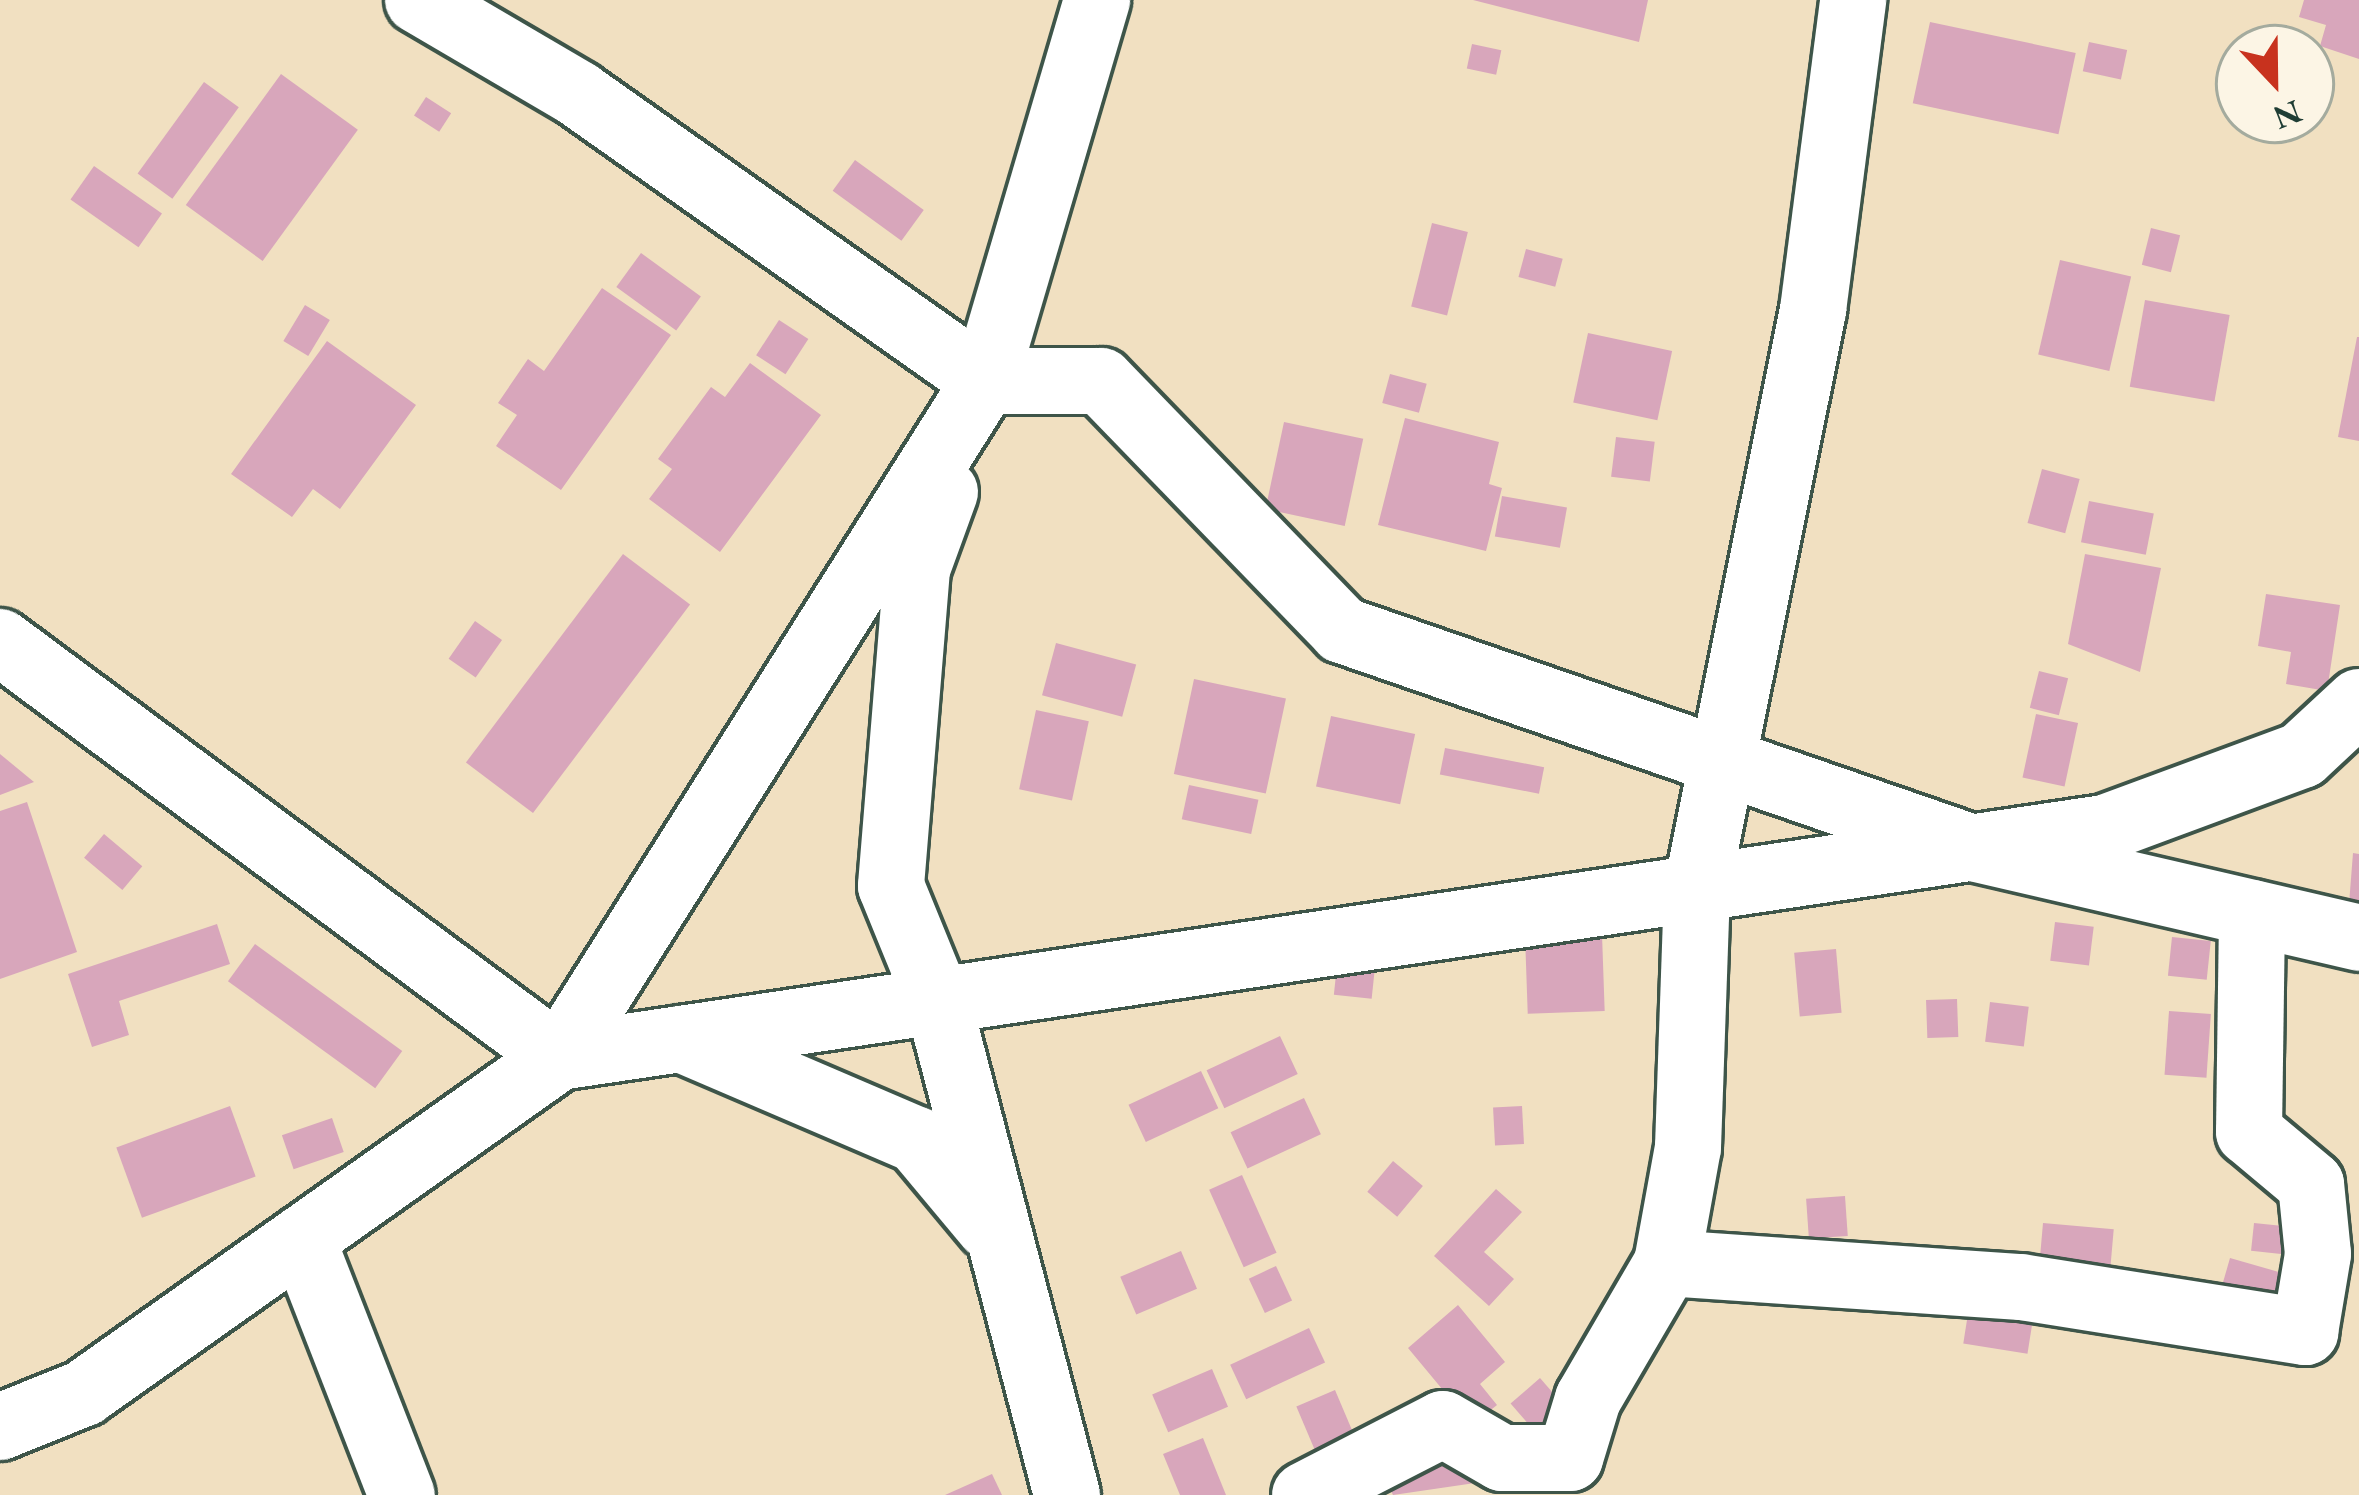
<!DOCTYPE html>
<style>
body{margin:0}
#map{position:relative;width:2359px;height:1495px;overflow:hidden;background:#f1e0c1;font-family:"EB Garamond",serif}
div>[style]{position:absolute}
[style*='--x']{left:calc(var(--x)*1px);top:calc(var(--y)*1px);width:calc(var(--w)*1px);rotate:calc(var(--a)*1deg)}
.building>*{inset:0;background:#d8a6bb;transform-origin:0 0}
.roads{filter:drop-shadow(3px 0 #3e5549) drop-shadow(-3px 0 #3e5549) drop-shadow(0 3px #3e5549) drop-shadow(0 -3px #3e5549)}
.street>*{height:66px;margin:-33px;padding:0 33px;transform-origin:33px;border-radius:33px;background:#fff}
span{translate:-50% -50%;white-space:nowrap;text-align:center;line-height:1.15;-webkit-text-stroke:9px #fcf5e5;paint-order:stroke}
.north{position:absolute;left:2215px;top:24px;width:120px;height:120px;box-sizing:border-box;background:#fcf5e5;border:3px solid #a4ab9e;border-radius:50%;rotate:158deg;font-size:33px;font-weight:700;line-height:48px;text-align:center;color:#1f3d34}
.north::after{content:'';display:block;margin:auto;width:42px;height:54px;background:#c8321e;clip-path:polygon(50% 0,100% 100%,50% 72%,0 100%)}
</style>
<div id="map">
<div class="building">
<div style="clip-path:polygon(1473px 0,1648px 0,1639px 42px)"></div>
<div style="clip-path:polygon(2304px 0,2359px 0,2359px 59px,2320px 46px,2326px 25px,2299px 17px)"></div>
<div style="left:1930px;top:22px;width:149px;height:83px;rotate:12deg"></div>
<div style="left:2089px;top:42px;width:39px;height:30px;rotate:12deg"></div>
<div style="left:1472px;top:44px;width:30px;height:25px;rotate:12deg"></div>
<div style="left:281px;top:74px;width:95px;height:162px;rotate:36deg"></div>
<div style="left:204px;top:82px;width:43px;height:113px;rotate:36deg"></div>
<div style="left:426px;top:97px;width:30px;height:22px;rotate:33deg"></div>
<div style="left:855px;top:160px;width:85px;height:38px;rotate:36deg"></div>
<div style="left:94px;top:166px;width:83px;height:41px;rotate:35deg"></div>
<div style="left:1432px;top:223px;width:37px;height:86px;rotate:14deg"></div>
<div style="left:2151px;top:228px;width:30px;height:38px;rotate:14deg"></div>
<div style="left:1526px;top:249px;width:38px;height:29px;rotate:15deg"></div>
<div style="left:641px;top:253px;width:74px;height:42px;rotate:36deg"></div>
<div style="left:2060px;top:260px;width:73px;height:97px;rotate:13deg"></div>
<div style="clip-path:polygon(602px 288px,671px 335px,561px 490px,496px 446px,517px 415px,498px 403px,528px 359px,544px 371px)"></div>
<div style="left:2145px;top:300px;width:86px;height:88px;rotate:10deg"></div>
<div style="left:305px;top:305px;width:29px;height:42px;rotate:31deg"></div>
<div style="left:779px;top:320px;width:35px;height:42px;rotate:33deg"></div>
<div style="left:1588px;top:333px;width:86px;height:71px;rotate:12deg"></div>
<div style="clip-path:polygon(2357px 337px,2359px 337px,2359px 441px,2338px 437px)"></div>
<div style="clip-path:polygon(327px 341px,416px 405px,340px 509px,313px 489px,292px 517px,231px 474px)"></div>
<div style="clip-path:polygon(750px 363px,821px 415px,720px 552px,649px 499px,672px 469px,658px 459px,711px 387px,725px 397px)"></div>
<div style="left:1390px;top:374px;width:38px;height:30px;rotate:15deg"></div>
<div style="clip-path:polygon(1405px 418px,1499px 442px,1489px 484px,1502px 488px,1486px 551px,1378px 525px)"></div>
<div style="left:1284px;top:422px;width:81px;height:89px;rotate:12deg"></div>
<div style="left:1616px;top:437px;width:39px;height:40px;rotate:7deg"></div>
<div style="left:2042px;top:469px;width:39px;height:56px;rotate:15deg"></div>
<div style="left:1502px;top:496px;width:66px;height:41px;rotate:10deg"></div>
<div style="left:2089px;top:501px;width:66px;height:42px;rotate:11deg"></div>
<div style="left:623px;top:554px;width:84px;height:261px;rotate:37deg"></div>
<div style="clip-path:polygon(2085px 554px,2161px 568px,2140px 672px,2068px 644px)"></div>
<div style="clip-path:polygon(2266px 594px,2340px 605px,2327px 691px,2286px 684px,2291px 652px,2258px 646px)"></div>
<div style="left:475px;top:621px;width:33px;height:46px;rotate:35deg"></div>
<div style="left:1056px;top:643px;width:83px;height:54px;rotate:15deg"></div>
<div style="left:2039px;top:671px;width:30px;height:38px;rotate:14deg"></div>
<div style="left:1194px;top:679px;width:94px;height:97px;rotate:12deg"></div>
<div style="left:1036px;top:710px;width:54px;height:81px;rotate:12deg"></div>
<div style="left:2036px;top:714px;width:43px;height:65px;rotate:12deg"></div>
<div style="left:1331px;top:716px;width:86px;height:72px;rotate:12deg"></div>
<div style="left:1445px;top:748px;width:101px;height:27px;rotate:11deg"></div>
<div style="clip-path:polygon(0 754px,34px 782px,0 795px)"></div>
<div style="left:1189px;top:785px;width:71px;height:35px;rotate:12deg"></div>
<div style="clip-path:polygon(27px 802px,77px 952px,0 979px,0 811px)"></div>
<div style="left:104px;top:834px;width:50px;height:31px;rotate:40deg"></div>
<div style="clip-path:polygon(2353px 853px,2359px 854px,2359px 905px,2349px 904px)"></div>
<div style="left:2055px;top:922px;width:39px;height:39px;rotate:7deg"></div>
<div style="clip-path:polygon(217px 924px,230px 964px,119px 1001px,129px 1035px,92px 1047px,68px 974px)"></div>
<div style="left:1602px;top:934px;width:77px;height:77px;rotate:88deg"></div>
<div style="left:2172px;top:937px;width:39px;height:39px;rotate:6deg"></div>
<div style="left:255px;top:944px;width:182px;height:46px;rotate:36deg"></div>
<div style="left:1836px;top:949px;width:64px;height:42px;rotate:85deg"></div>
<div style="left:1337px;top:965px;width:38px;height:30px;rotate:6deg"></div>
<div style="left:1957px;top:999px;width:38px;height:31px;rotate:88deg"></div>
<div style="left:1990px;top:1002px;width:39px;height:40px;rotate:7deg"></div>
<div style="left:2169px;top:1011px;width:42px;height:64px;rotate:4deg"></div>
<div style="left:1280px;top:1036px;width:42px;height:81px;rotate:65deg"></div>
<div style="left:1201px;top:1071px;width:41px;height:80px;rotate:65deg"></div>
<div style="left:1304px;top:1098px;width:40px;height:81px;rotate:65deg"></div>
<div style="left:230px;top:1106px;width:75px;height:121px;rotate:70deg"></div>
<div style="left:1522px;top:1106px;width:38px;height:29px;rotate:87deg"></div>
<div style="left:332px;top:1118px;width:36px;height:53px;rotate:71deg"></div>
<div style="left:1393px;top:1161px;width:39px;height:40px;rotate:40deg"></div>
<div style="left:1242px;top:1175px;width:85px;height:36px;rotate:66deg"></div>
<div style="clip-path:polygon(1496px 1189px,1522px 1212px,1484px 1252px,1514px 1279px,1489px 1306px,1434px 1256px)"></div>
<div style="left:1845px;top:1196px;width:40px;height:39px;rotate:86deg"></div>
<div style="left:2043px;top:1223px;width:71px;height:40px;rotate:5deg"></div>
<div style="left:2254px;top:1223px;width:38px;height:28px;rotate:6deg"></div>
<div style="left:1181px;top:1251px;width:41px;height:66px;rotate:67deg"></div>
<div style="left:2230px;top:1258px;width:55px;height:36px;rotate:16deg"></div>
<div style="left:1276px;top:1266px;width:38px;height:30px;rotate:65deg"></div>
<div style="left:1970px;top:1301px;width:65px;height:43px;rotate:9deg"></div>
<div style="clip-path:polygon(1458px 1305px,1505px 1362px,1480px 1384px,1497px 1405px,1472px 1425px,1408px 1348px)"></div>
<div style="left:1309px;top:1328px;width:38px;height:87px;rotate:65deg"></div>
<div style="left:1212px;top:1369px;width:41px;height:65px;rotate:67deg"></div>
<div style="left:1540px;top:1378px;width:40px;height:39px;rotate:49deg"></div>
<div style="left:1335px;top:1390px;width:66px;height:42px;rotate:67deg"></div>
<div style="clip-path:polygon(1203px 1438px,1226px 1495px,1180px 1495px,1163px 1454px)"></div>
<div style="clip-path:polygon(1459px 1446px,1475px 1483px,1393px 1495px,1385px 1479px)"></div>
<div style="clip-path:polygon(992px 1474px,1002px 1495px,945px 1495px)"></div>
</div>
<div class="roads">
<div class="street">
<div style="--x:418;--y:0;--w:186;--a:30.4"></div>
<div style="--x:578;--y:94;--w:498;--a:35.2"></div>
<div style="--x:985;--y:381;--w:116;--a:0"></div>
<div style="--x:1101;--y:381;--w:347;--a:45.9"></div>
<div style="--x:1342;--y:630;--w:668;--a:19.06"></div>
<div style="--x:1973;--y:848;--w:396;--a:13.1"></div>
<div style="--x:945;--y:492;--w:82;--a:110"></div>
<div style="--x:917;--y:569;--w:318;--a:94.7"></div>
<div style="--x:891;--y:886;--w:124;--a:67.8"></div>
<div style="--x:938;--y:1001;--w:511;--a:75.36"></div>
<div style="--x:0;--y:642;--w:696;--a:36.59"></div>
<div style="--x:559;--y:1057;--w:1563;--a:-8.43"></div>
<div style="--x:2105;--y:828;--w:210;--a:-20.3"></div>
<div style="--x:2302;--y:755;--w:78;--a:-42.9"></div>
<div style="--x:681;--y:1039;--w:257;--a:23.2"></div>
<div style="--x:917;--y:1140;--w:112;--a:50.1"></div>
<div style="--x:302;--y:1239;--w:275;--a:68.7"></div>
<div style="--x:1667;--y:1263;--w:355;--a:3.9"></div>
<div style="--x:2021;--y:1287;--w:288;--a:9"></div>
<div style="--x:2305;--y:1332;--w:79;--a:-80.5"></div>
<div style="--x:2318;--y:1254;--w:70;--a:-95.7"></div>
<div style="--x:2311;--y:1184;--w:81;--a:-140"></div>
<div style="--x:2249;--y:1132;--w:219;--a:-89.2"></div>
<div style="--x:0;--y:1427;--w:91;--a:-22"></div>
<div style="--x:84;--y:1393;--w:582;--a:-35.27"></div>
<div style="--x:559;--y:1057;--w:799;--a:-57.78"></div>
<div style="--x:985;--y:381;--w:397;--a:-73.6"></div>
<div style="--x:1305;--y:1495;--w:155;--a:-27.2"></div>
<div style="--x:1443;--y:1424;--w:68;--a:30"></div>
<div style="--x:1502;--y:1458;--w:68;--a:0"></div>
<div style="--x:1570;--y:1458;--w:62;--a:-73"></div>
<div style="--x:1588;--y:1399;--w:157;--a:-59.8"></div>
<div style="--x:1667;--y:1263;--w:118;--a:-79.7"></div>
<div style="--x:1688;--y:1147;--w:259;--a:-88"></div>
<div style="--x:1697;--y:888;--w:590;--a:-78.65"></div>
<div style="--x:1813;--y:310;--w:313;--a:-82.6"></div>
</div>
</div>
<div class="north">N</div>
</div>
